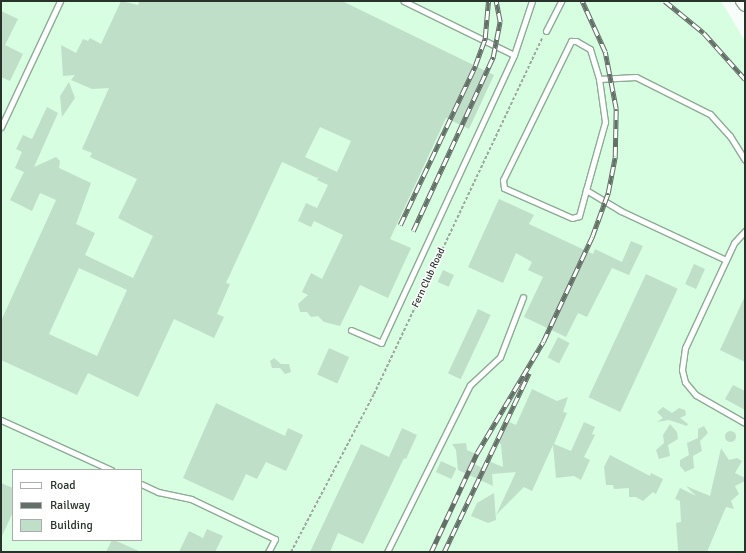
<!DOCTYPE html>
<style>
body{margin:0}
#map{position:relative;width:746px;height:553px;overflow:hidden;background:#f7fef9;font-family:Signika,sans-serif}
div>[style]{position:absolute}
[style*='--x']{left:calc(var(--x)*1px);top:calc(var(--y)*1px);width:calc(var(--w)*1px);rotate:calc(var(--a)*1deg)}
.built>*{inset:0;background:#d7fee1}
.building>*{inset:0;background:#c0dfc8;transform-origin:0 0}
.round{border-radius:50%}
.path>*{height:2px;margin-top:-1px;transform-origin:0;background:repeating-linear-gradient(90deg,#9da69f 0 3px,transparent 0 5px)}
.roads{filter:drop-shadow(1px 0 #8dab95) drop-shadow(-1px 0 #8dab95) drop-shadow(0 1px #8dab95) drop-shadow(0 -1px #8dab95)}
.service>*{height:5px;margin:-2.5px;padding:0 2.5px;transform-origin:2.5px;border-radius:2.5px;background:#fff}
.tertiary>*{height:12px;margin:-6px;padding:0 6px;transform-origin:6px;border-radius:6px;background:#fff}
.rail>*{height:4.5px;margin-top:-2.25px;transform-origin:0;background:repeating-linear-gradient(90deg,#fff 0 9px,#646f67 0 18px);box-sizing:border-box;border-block:1px solid #646f67}
span{translate:-50% -50%;white-space:nowrap;text-align:center;line-height:1.15;-webkit-text-stroke:3px #fff;paint-order:stroke}
.street-label{font-size:10px;color:#28342b}
.frame{position:absolute;inset:0;border:2px solid #28342b;pointer-events:none}
.legend{position:absolute;left:12px;top:469px;width:130px;height:72px;box-sizing:border-box;background:#fff;border:1px solid #a9aeaa;margin:0;padding:5px 7px;list-style:none;font-size:12px;color:#28342b}
.legend li{display:flex;align-items:center;gap:8px;height:20px}
.legend b{width:20px;border:1px solid #a9aeaa}
</style>
<div id="map">
<div class="built">
<div style="clip-path:polygon(evenodd,1px 1px,721px 1px,745px 41px,745px 552px,1px 552px,1px 1px,13px 470px,141px 470px,141px 540px,13px 540px,13px 470px)"></div>
</div>
<div class="building">
<div style="clip-path:polygon(evenodd,121px 1px,138px 5px,140px 1px,342px 1px,494px 75px,469px 129px,446px 118px,390px 239px,411px 248px,388px 298px,360px 285px,340px 326px,324px 322px,318px 316px,311px 317px,307px 312px,300px 312px,298px 304px,308px 295px,302px 292px,311px 273px,322px 279px,343px 235px,314px 221px,311px 227px,298px 221px,306px 203px,317px 208px,328px 185px,317px 180px,319px 176px,317px 178px,282px 162px,226px 283px,230px 284px,217px 314px,224px 317px,214px 338px,174px 319px,138px 397px,88px 373px,77px 395px,1px 360px,1px 321px,56px 200px,40px 193px,32px 211px,10px 200px,24px 172px,15px 168px,22px 152px,16px 149px,23px 135px,32px 139px,47px 107px,58px 113px,34px 167px,56px 157px,60px 161px,59px 168px,91px 183px,76px 224px,95px 233px,85px 255px,133px 278px,153px 236px,118px 218px,137px 179px,90px 157px,92px 153px,82px 149px,109px 88px,92px 89px,71px 80px,75px 75px,63px 76px,61px 45px,76px 53px,83px 39px,88px 41px,90px 38px,101px 44px,121px 1px,320px 127px,351px 141px,337px 172px,305px 157px,320px 127px,121px 1px,79px 268px,127px 290px,97px 356px,49px 334px,79px 268px)"></div>
<div style="clip-path:polygon(1px 11px,18px 19px,5px 45px,23px 54px,10px 81px,1px 77px)"></div>
<div style="clip-path:polygon(69px 82px,75px 98px,62px 117px,60px 96px)"></div>
<div style="clip-path:polygon(499px 199px,534px 215px,529px 224px,593px 254px,595px 249px,622px 262px,631px 241px,643px 246px,629px 275px,612px 268px,587px 317px,578px 313px,566px 337px,524px 317px,543px 277px,528px 270px,532px 262px,516px 253px,503px 283px,468px 267px)"></div>
<div style="left:694px;top:264px;width:12px;height:22px;rotate:24deg"></div>
<div style="left:443px;top:270px;width:12px;height:13px;rotate:24deg"></div>
<div style="left:646px;top:274px;width:35px;height:136px;rotate:25deg"></div>
<div style="clip-path:polygon(745px 296px,745px 362px,720px 350px)"></div>
<div style="left:478px;top:309px;width:14px;height:71px;rotate:25deg"></div>
<div style="left:558px;top:337px;width:13px;height:23px;rotate:27deg"></div>
<div style="left:329px;top:348px;width:22px;height:29px;rotate:24deg"></div>
<div style="clip-path:polygon(274px 358px,281px 364px,289px 364px,291px 372px,285px 374px,280px 368px,272px 368px,270px 361px)"></div>
<div style="clip-path:polygon(733px 385px,745px 391px,745px 410px,725px 399px)"></div>
<div style="clip-path:polygon(532px 389px,557px 401px,568px 397px,563px 412px,567px 413px,554px 444px,571px 451px,584px 422px,595px 427px,592px 434px,595px 435px,584px 457px,590px 460px,581px 480px,574px 476px,556px 478px,553px 445px,532px 491px,524px 487px,496px 515px,516px 472px,492px 474px,493px 486px,458px 470px,456px 450px,452px 444px,466px 443px,467px 450px,476px 454px,472px 463px,485px 469px,491px 457px,491px 462px,503px 467px,501px 444px,499px 443px,502px 431px,507px 421px,516px 425px)"></div>
<div style="clip-path:polygon(216px 403px,285px 436px,288px 428px,303px 435px,286px 471px,266px 462px,257px 479px,246px 474px,233px 501px,183px 478px)"></div>
<div style="clip-path:polygon(663px 407px,672px 413px,679px 408px,685px 410px,686px 415px,680px 418px,688px 424px,687px 426px,669px 420px,657px 422px,663px 418px,657px 412px)"></div>
<div style="clip-path:polygon(670px 424px,677px 432px,678px 439px,668px 445px,670px 456px,659px 459px,656px 450px,664px 443px,663px 435px)"></div>
<div style="clip-path:polygon(704px 426px,708px 433px,700px 441px,702px 451px,693px 456px,694px 468px,685px 472px,680px 466px,680px 460px,689px 455px,687px 443px,698px 438px,698px 429px)"></div>
<div style="clip-path:polygon(402px 428px,417px 435px,406px 459px,404px 458px,363px 544px,338px 533px,330px 552px,310px 552px,361px 444px,389px 457px)"></div>
<div class="round" style="left:724.5px;top:430.5px;width:11px;height:11px"></div>
<div style="clip-path:polygon(721px 448px,729px 460px,737px 458px,742px 461px,735px 473px,745px 478px,745px 481px,735px 486px,739px 494px,731px 501px,734px 509px,726px 507px,707px 552px,681px 552px,678px 550px,676px 523px,681px 522px,680px 501px,675px 499px,680px 488px,696px 496px,686px 486px,710px 496px)"></div>
<div style="clip-path:polygon(610px 455px,650px 476px,651px 473px,663px 479px,656px 494px,653px 492px,643px 501px,636px 497px,629px 497px,629px 488px,614px 489px,613px 485px,606px 485px,604px 467px)"></div>
<div style="left:441px;top:461px;width:17px;height:12px;rotate:25deg"></div>
<div style="clip-path:polygon(1px 483px,13px 488px,13px 512px,1px 538px)"></div>
<div style="clip-path:polygon(494px 493px,496px 520px,488px 523px,471px 516px,477px 503px)"></div>
<div style="clip-path:polygon(207px 529px,223px 536px,215px 552px,179px 552px,189px 531px,203px 538px)"></div>
<div style="clip-path:polygon(112px 540px,114px 540px,141px 552px,106px 552px)"></div>
</div>
<div class="path">
<div style="--x:291;--y:552;--w:178;--a:-62.3"></div>
<div style="--x:374;--y:394;--w:395;--a:-64.7"></div>
</div>
<div class="roads">
<div class="service">
<div style="--x:546;--y:31;--w:34;--a:-63"></div>
<div style="--x:514;--y:55;--w:57;--a:-71.6"></div>
<div style="--x:1;--y:127;--w:139;--a:-64.9"></div>
<div style="--x:586;--y:190;--w:71;--a:-74.4"></div>
<div style="--x:605;--y:122;--w:43;--a:-97.9"></div>
<div style="--x:745;--y:231;--w:16;--a:133"></div>
<div style="--x:734;--y:243;--w:116;--a:115"></div>
<div style="--x:685;--y:348;--w:22;--a:98"></div>
<div style="--x:682;--y:370;--w:12;--a:76"></div>
<div style="--x:685;--y:382;--w:17;--a:50"></div>
<div style="--x:696;--y:395;--w:56;--a:29.7"></div>
<div style="--x:726;--y:260;--w:116;--a:-155"></div>
<div style="--x:621;--y:211;--w:41;--a:-149"></div>
<div style="--x:586;--y:190;--w:27;--a:105"></div>
<div style="--x:579;--y:216;--w:7;--a:164"></div>
<div style="--x:572;--y:218;--w:74;--a:-156.2"></div>
<div style="--x:504;--y:188;--w:8;--a:-97"></div>
<div style="--x:503;--y:180;--w:155;--a:-63.9"></div>
<div style="--x:571;--y:41;--w:5;--a:0"></div>
<div style="--x:576;--y:41;--w:16;--a:30"></div>
<div style="--x:590;--y:49;--w:31;--a:73"></div>
<div style="--x:599;--y:79;--w:37;--a:-3"></div>
<div style="--x:636;--y:77;--w:83;--a:26.6"></div>
<div style="--x:710;--y:114;--w:30;--a:48"></div>
<div style="--x:730;--y:136;--w:28;--a:58"></div>
<div style="--x:351;--y:330;--w:33;--a:23"></div>
<div style="--x:381;--y:343;--w:317;--a:-65.2"></div>
<div style="--x:514;--y:55;--w:123;--a:-153.9"></div>
<div style="--x:1;--y:420;--w:121;--a:24.4"></div>
<div style="--x:141;--y:484;--w:19;--a:25"></div>
<div style="--x:158;--y:492;--w:34;--a:12"></div>
<div style="--x:191;--y:499;--w:93;--a:25.5"></div>
<div style="--x:275;--y:539;--w:15;--a:118"></div>
<div style="--x:387;--y:552;--w:186;--a:-63.6"></div>
<div style="--x:470;--y:385;--w:41;--a:-43"></div>
<div style="--x:500;--y:357;--w:64;--a:-69"></div>
</div>
<div class="tertiary">
<div style="--x:742;--y:1;--w:5;--a:53"></div>
</div>
</div>
<div class="rail">
<div style="--x:665;--y:1;--w:50;--a:39.4"></div>
<div style="--x:704;--y:33;--w:62;--a:48.3"></div>
<div style="--x:400;--y:225;--w:176;--a:-64.7"></div>
<div style="--x:475;--y:66;--w:30;--a:-70"></div>
<div style="--x:485;--y:38;--w:37;--a:-85"></div>
<div style="--x:413;--y:231;--w:192;--a:-65.3"></div>
<div style="--x:493;--y:57;--w:36;--a:-79"></div>
<div style="--x:500;--y:22;--w:21;--a:-101"></div>
<div style="--x:431;--y:552;--w:109;--a:-65.1"></div>
<div style="--x:477;--y:453;--w:129;--a:-59.3"></div>
<div style="--x:543;--y:342;--w:116;--a:-65"></div>
<div style="--x:592;--y:237;--w:47;--a:-70"></div>
<div style="--x:608;--y:193;--w:38;--a:-79"></div>
<div style="--x:615;--y:156;--w:47;--a:-88.8"></div>
<div style="--x:616;--y:109;--w:58;--a:-100.9"></div>
<div style="--x:605;--y:52;--w:56;--a:-114.3"></div>
<div style="--x:444;--y:552;--w:198;--a:-64.6"></div>
</div>
<div class="street-label">
<span style="left:429px;top:278px;rotate:-65deg">Fern Club Road</span>
</div>
<div class="frame"></div>
<ul class="legend">
<li><b style="height:5px;background:#fff"></b>Road</li>
<li><b style="height:5px;background:#646f67"></b>Railway</li>
<li><b style="height:11px;background:#c0dfc8"></b>Building</li>
</ul>
</div>
